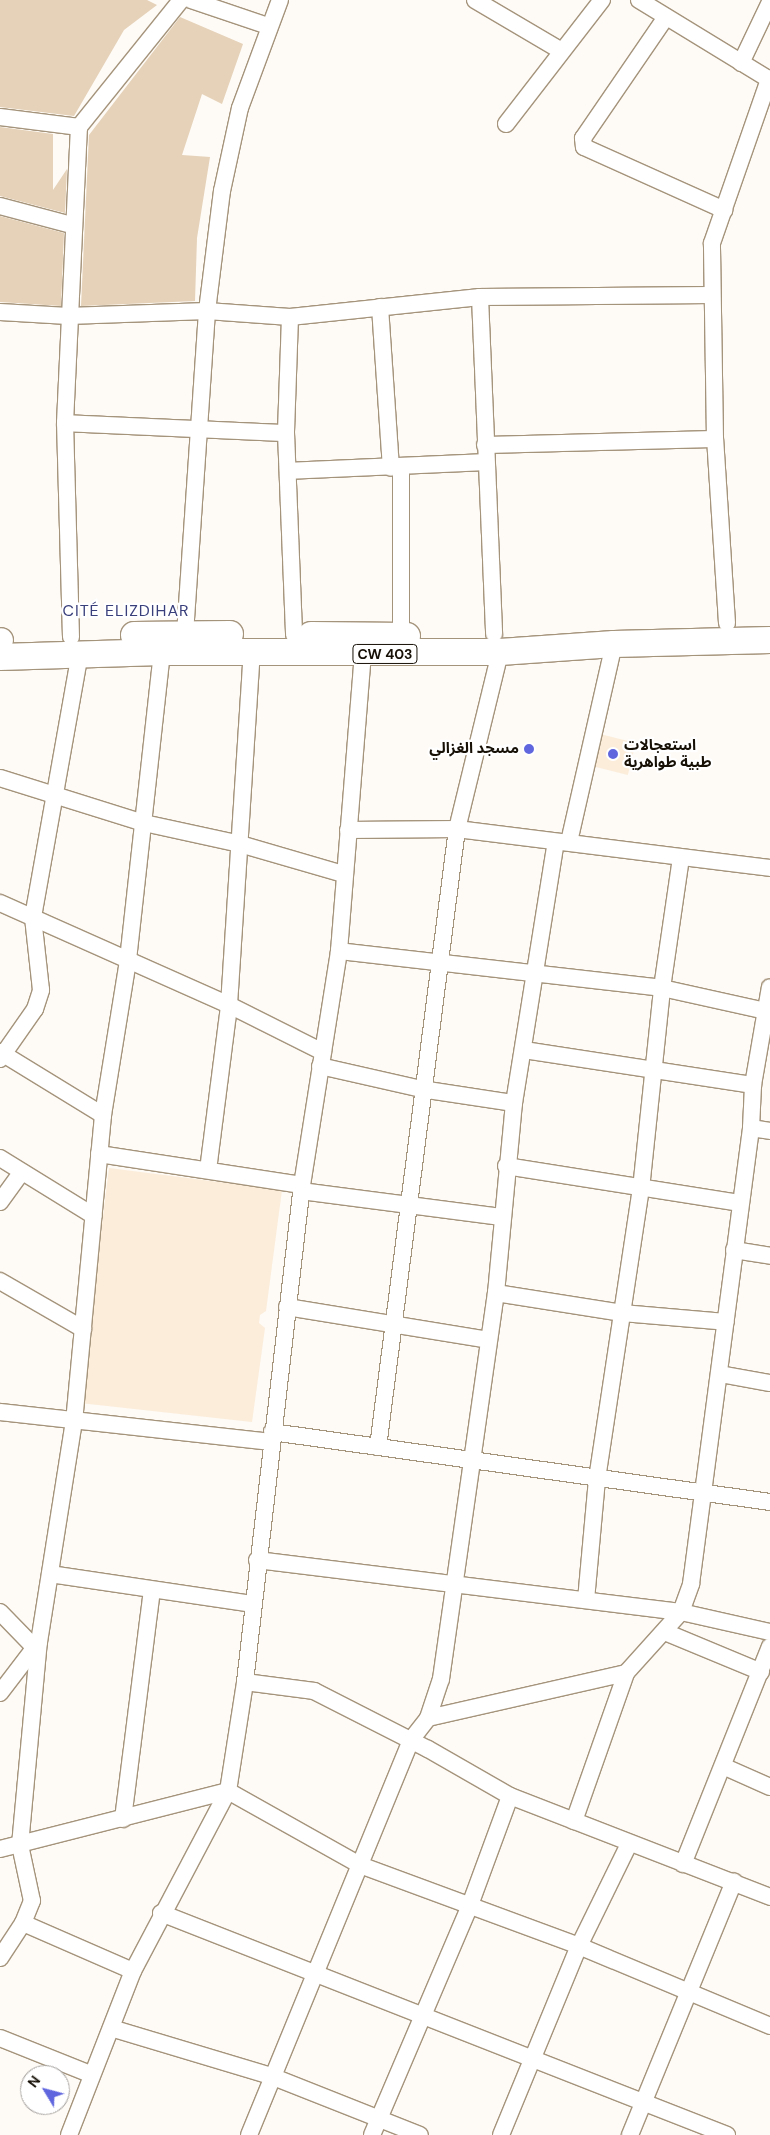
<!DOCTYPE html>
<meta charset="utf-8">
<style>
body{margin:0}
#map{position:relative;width:770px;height:2135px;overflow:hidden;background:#fefaf5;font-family:"DM Sans","Noto Sans Arabic",sans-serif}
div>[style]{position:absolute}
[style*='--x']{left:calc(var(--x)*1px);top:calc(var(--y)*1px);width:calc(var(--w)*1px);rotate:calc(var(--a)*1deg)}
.built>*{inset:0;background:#fbedda;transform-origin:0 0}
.building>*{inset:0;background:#e5d2b9}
.roads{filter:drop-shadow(1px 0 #a5947c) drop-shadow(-1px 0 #a5947c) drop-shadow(0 1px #a5947c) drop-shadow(0 -1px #a5947c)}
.street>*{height:16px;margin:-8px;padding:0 8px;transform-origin:8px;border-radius:8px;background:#fff}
.secondary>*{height:24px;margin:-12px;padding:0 12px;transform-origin:12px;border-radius:12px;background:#fff}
.primary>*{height:26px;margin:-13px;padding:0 13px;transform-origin:13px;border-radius:13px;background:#fff}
.dots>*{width:14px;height:14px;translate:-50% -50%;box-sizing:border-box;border:2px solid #fff;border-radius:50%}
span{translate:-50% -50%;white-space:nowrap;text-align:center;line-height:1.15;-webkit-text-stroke:4.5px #fff;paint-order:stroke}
.shield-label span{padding:1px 4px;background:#fff;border:1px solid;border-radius:4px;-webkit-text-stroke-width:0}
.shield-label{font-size:14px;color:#161007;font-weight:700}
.poi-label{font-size:15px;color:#161007;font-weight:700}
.left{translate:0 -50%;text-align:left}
.right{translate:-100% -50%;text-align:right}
.neighbourhood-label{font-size:16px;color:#393f7b;letter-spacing:1px}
.north{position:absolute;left:20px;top:2065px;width:50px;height:50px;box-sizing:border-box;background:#fff;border:1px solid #a29f9c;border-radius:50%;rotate:307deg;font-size:14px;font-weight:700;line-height:20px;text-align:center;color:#161007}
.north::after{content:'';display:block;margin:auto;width:18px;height:22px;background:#6066de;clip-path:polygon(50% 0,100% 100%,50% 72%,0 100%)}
</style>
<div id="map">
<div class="built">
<div style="left:596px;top:733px;width:41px;height:33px;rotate:14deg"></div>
<div style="clip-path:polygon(109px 1168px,282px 1190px,266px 1311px,260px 1315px,259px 1323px,265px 1328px,252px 1422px,80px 1403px)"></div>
</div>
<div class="building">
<div style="clip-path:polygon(0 0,147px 0,157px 5px,124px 30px,74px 116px,0 107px)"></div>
<div style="clip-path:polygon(180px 17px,243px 44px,222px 104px,202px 94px,182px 155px,210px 157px,197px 238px,195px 301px,81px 306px,89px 135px)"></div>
<div style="clip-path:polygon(0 127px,53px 134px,53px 190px,67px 169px,65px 213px,0 196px)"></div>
<div style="clip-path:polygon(0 216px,64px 233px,61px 306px,0 302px)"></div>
</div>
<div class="roads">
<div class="street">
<div style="--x:191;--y:0;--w:81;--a:18.7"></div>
<div style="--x:475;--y:0;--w:99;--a:30.5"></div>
<div style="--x:639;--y:0;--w:153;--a:31.4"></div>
<div style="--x:666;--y:17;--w:147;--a:124.4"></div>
<div style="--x:583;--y:138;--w:9;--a:84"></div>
<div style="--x:584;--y:147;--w:154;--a:24.2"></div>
<div style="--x:741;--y:63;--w:68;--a:-64.6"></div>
<div style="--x:0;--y:117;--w:80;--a:7.2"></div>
<div style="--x:506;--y:124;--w:157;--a:-52.3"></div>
<div style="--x:0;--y:206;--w:74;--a:14.8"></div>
<div style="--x:480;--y:297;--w:337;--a:87.6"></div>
<div style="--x:380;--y:307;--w:161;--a:86.1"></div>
<div style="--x:0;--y:312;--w:68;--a:3.4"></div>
<div style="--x:68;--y:316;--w:139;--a:-2.1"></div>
<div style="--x:207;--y:311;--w:83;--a:4.1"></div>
<div style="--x:290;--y:317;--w:191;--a:-6"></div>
<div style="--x:480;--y:297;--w:231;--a:-0.5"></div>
<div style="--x:290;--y:317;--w:116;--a:92"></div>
<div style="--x:286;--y:433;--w:202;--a:87.7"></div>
<div style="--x:65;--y:423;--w:221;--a:2.6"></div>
<div style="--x:485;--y:445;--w:230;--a:-1.5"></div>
<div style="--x:288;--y:471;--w:197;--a:-2.6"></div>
<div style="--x:727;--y:623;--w:184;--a:-93.7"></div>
<div style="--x:715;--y:439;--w:196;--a:-90.9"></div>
<div style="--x:712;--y:243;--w:174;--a:-70.8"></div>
<div style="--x:185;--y:634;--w:324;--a:-86.1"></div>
<div style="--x:207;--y:311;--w:121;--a:-82.9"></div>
<div style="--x:222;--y:191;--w:85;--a:-77.8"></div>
<div style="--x:240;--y:108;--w:115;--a:-69.7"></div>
<div style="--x:71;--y:637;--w:214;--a:-91.6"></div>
<div style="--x:65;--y:423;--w:296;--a:-87.3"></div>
<div style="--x:79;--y:127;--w:163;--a:-51.2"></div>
<div style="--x:401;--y:637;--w:169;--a:-90"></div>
<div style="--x:0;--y:778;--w:151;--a:17.4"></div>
<div style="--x:144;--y:823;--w:98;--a:12.3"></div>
<div style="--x:240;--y:844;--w:107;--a:16.2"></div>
<div style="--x:348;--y:830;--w:109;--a:-0.5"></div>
<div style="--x:457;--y:829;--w:315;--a:7.1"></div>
<div style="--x:569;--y:842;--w:203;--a:-77.2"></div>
<div style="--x:0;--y:903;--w:251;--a:24"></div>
<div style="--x:229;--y:1005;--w:105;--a:26.6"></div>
<div style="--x:339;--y:951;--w:325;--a:6.5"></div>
<div style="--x:662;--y:988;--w:111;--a:12.5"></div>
<div style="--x:524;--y:1050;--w:232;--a:8.7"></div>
<div style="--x:0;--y:1052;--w:121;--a:31.5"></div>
<div style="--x:0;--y:1059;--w:61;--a:-55"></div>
<div style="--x:35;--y:1009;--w:20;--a:-72"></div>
<div style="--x:41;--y:990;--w:73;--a:-96.3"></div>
<div style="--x:33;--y:917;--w:267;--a:-79.9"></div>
<div style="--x:320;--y:1066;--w:104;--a:12.8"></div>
<div style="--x:421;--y:1089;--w:94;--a:8.6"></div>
<div style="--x:751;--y:1128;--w:19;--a:9"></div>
<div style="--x:99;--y:1154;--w:205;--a:8.7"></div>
<div style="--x:0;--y:1158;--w:110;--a:31.7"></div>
<div style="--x:506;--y:1166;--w:236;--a:9"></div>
<div style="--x:208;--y:1170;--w:166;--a:-82.7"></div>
<div style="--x:229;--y:1005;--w:354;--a:-86.3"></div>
<div style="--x:301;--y:1191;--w:202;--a:7.4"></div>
<div style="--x:0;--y:1202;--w:37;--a:-54"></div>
<div style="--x:734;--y:1250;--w:36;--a:9"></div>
<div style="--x:0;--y:1281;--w:96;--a:30"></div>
<div style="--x:496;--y:1293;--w:128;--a:9"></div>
<div style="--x:622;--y:1313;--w:104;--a:4.9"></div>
<div style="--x:287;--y:1307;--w:204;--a:9.3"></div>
<div style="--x:720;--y:1374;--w:51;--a:10.2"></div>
<div style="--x:0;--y:1412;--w:272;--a:6.3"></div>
<div style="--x:272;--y:1432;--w:503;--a:8"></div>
<div style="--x:378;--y:1447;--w:623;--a:-82.72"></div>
<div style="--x:457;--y:829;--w:182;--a:-76.3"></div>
<div style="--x:257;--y:1560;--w:427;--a:7"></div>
<div style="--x:681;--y:1612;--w:91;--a:12.7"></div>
<div style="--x:50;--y:1574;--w:204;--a:8.4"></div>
<div style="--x:586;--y:1600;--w:121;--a:-84.8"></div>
<div style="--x:597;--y:1479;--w:293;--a:-81.4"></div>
<div style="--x:641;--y:1189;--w:202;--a:-84"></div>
<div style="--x:662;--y:988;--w:132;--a:-81.7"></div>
<div style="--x:0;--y:1612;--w:50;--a:45.8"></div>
<div style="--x:665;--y:1632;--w:104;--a:22.6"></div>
<div style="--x:245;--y:1682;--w:70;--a:7.4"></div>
<div style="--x:314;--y:1691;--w:128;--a:27"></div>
<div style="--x:428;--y:1749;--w:95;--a:29.8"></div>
<div style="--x:510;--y:1796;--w:279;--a:21.2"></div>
<div style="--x:0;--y:1693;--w:64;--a:-52.6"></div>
<div style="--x:428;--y:1718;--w:203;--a:-12.8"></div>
<div style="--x:725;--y:1767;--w:49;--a:24"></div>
<div style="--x:123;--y:1819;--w:231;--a:-82.8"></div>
<div style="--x:574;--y:1821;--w:157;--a:-70.6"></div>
<div style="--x:626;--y:1673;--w:82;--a:-48"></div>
<div style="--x:681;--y:1612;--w:30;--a:-70"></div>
<div style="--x:691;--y:1584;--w:460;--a:-82.5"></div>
<div style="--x:751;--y:1128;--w:43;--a:-87.3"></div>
<div style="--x:753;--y:1085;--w:99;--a:-80.2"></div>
<div style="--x:0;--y:1849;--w:235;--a:-14.3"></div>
<div style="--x:228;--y:1791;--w:151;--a:29.3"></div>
<div style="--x:360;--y:1865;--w:233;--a:20.3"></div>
<div style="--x:579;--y:1946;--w:207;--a:22.7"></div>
<div style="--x:683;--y:1864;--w:234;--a:-68.2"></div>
<div style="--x:161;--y:1913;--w:608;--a:21.42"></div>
<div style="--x:23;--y:1923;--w:120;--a:23.6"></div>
<div style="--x:0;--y:1958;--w:42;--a:-56.7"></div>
<div style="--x:23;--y:1923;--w:24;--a:-68"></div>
<div style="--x:32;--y:1901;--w:57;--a:-102.1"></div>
<div style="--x:20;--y:1845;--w:204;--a:-84.7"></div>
<div style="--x:39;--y:1642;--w:223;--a:-81"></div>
<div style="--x:74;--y:1422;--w:308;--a:-84.6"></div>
<div style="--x:103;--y:1115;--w:157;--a:-80.8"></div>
<div style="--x:128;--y:960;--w:310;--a:-83.7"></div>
<div style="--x:111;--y:2028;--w:167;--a:16.7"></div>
<div style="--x:271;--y:2076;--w:160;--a:21.6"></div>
<div style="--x:0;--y:2038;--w:97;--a:21.8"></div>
<div style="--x:69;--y:2135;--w:176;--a:-68.7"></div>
<div style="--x:133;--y:1971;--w:204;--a:-62.2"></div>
<div style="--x:228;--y:1791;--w:110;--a:-81.1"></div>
<div style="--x:245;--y:1682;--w:500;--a:-83.46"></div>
<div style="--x:302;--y:1185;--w:237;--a:-81"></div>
<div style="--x:339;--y:951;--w:309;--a:-85.4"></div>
<div style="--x:249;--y:2135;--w:427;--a:-67.7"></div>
<div style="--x:411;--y:1740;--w:28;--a:-52"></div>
<div style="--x:428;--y:1718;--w:41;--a:-71.6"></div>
<div style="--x:441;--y:1679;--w:390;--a:-81.9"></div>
<div style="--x:496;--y:1293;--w:191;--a:-84.6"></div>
<div style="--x:514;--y:1103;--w:264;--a:-80.9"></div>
<div style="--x:372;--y:2135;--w:250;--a:-66.9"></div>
<div style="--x:470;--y:1905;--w:116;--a:-69.8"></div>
<div style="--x:501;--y:2135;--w:204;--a:-67.6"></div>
<div style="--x:579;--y:1946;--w:114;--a:-63.9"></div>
<div style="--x:630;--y:2135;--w:274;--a:-67.7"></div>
</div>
<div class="secondary">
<div style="--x:0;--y:642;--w:2;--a:-63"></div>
</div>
<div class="primary">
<div style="--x:134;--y:635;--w:96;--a:-0.6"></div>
<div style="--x:311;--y:635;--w:96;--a:0.6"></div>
<div style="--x:0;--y:657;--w:162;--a:-1.8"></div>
<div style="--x:162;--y:652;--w:338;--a:0"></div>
<div style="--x:500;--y:652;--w:114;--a:-4"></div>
<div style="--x:614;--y:644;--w:156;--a:-1.5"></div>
</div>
</div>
<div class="dots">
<div style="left:529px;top:749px;background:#6066de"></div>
<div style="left:613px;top:754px;background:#6066de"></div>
</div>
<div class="shield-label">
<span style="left:385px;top:654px">CW 403</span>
</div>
<div class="poi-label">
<span class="left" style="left:624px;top:754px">استعجالات<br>طبية طواهرية</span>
<span class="right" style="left:519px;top:749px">مسجد الغزالي</span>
</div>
<div class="neighbourhood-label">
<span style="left:126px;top:611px">CITÉ ELIZDIHAR</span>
</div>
<div class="north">N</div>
</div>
